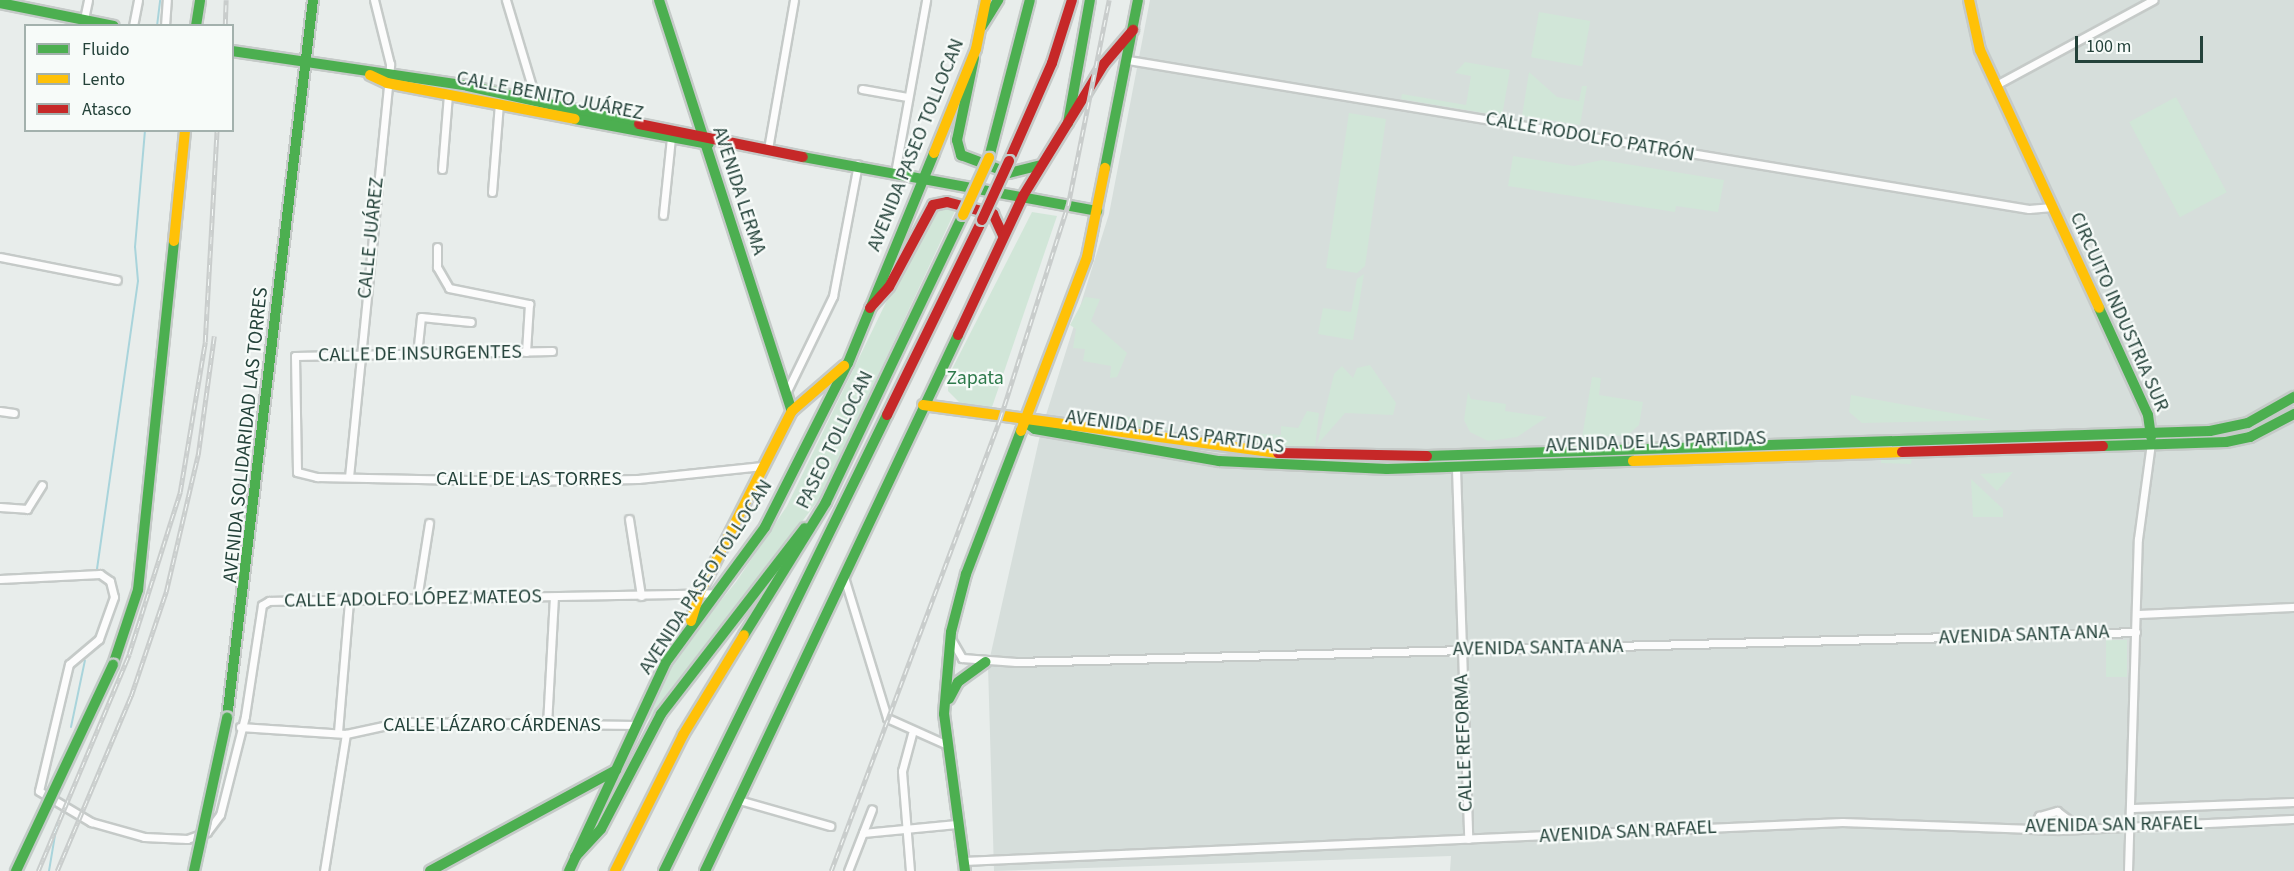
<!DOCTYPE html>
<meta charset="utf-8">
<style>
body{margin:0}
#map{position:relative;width:2294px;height:871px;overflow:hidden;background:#e8edeb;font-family:"Source Sans 3",sans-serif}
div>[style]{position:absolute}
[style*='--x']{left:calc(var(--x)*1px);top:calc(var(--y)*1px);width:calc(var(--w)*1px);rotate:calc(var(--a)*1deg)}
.built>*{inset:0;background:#d6dedb}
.green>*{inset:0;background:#d1e6d8;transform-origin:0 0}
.stream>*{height:2px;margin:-1px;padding:0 1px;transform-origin:1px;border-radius:1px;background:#a9d4db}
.roads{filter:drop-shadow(2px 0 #c5cac8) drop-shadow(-2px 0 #c5cac8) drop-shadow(0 2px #c5cac8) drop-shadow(0 -2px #c5cac8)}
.street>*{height:7px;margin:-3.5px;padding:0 3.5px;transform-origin:3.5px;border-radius:3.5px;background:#fcfcfc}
.fast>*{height:10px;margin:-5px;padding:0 5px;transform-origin:5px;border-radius:5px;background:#4caf50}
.slow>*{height:10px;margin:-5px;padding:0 5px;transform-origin:5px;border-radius:5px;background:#ffc107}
.jam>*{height:10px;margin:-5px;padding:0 5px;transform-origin:5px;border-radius:5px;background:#c62828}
.rail>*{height:4.5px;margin-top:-2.25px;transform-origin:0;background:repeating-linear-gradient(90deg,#f7fbf9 0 7px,#c9cdcc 0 14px);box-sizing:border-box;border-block:2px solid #c9cdcc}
.bridges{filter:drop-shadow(2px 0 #c3cbc8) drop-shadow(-2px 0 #c3cbc8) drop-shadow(0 2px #c3cbc8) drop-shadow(0 -2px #c3cbc8)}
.fast-bridge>*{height:10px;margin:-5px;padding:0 5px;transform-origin:5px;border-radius:5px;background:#4caf50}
.slow-bridge>*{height:10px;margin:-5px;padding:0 5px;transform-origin:5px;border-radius:5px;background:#ffc107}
.jam-bridge>*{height:10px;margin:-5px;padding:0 5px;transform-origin:5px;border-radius:5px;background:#c62828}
span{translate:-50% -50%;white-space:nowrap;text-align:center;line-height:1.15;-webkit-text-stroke:4.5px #f7fbf9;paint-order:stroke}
.street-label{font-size:20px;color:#24423a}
.park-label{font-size:20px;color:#2d7a4b}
.legend{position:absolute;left:24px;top:24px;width:210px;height:108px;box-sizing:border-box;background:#f7fbf9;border:2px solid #a3b1ad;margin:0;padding:8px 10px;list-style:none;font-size:18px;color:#24423a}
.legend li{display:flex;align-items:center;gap:12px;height:30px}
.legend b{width:30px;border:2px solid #a3b1ad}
.scale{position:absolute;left:2075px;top:36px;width:128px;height:27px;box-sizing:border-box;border:3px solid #24423a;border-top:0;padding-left:8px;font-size:18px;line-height:21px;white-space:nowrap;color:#24423a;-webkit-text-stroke:4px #f7fbf9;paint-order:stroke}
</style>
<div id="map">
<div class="built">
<div style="clip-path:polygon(1150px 0,2294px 0,2294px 871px,1450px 871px,1451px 856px,994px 871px,988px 666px,1041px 431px,1109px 214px)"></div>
</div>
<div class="green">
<div style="left:1539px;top:12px;width:52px;height:46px;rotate:10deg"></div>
<div style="clip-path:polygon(1465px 62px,1510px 70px,1502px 116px,1401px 99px,1402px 94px,1466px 105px,1471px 76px,1455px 73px)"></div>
<div style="clip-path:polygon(1529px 72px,1557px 97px,1579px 101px,1582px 86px,1587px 86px,1580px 125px,1522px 116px)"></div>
<div style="left:2176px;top:97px;width:108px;height:53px;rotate:62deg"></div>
<div style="clip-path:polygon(1349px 113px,1386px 119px,1365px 266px,1357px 273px,1326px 268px)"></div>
<div style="clip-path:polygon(1513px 156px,1574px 166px,1602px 160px,1724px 180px,1718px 212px,1676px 206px,1675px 212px,1508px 186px)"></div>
<div style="clip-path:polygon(941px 208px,955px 211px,821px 497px,644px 725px,674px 658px,736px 582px,787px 506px,928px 216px)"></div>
<div style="clip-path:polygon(1032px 212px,1057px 216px,991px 410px,961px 404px,948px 391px,949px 375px)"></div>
<div style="clip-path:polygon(1364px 274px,1353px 340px,1318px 334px,1323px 308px,1351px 312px,1357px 279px)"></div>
<div style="clip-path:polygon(1085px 297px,1100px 299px,1091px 321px,1127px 353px,1117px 377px,1110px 378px,1111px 366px,1083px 361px,1085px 349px,1073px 348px,1076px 329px,1070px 325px)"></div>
<div style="clip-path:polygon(1370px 365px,1396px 403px,1393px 415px,1345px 413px,1317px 445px,1334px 374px,1342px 366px,1353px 378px,1357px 368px)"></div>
<div style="clip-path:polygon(1592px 377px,1601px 378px,1599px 395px,1643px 402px,1639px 425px,1628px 435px,1582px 438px)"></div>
<div style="clip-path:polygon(1468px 392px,1471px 399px,1506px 404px,1505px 411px,1547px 417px,1517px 437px,1488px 441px,1470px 432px,1464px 420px)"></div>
<div style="clip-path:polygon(1851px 395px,1917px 407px,1993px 420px,1862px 423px,1849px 412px)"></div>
<div style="clip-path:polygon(1307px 411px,1319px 413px,1315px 448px,1256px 443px,1247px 433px,1281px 435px,1281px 426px,1298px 428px)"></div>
<div style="clip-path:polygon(1071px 412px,1126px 416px,1187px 435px,1153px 435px,1069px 419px)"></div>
<div style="clip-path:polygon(1881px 455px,1901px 455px,1912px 458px,1911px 464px,1881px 463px)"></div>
<div style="clip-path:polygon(2013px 472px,1997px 491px,1980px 474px)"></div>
<div style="clip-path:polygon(1971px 479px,2003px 509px,2003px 517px,1973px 517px)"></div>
<div style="left:2106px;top:640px;width:21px;height:37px"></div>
</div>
<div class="stream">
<div style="--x:157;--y:26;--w:26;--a:-83"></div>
<div style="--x:97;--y:569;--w:291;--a:-81.9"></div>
<div style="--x:138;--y:281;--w:34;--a:-95"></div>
<div style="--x:135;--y:247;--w:117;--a:-85.1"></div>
<div style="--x:71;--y:727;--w:68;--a:-78.2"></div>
<div style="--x:49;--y:871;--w:49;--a:-80.5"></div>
</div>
<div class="roads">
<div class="street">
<div style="--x:506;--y:0;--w:104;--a:73.3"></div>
<div style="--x:84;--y:19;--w:19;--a:-78"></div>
<div style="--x:133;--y:26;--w:26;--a:-79"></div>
<div style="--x:165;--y:26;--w:26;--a:-86"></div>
<div style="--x:1128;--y:60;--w:913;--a:9.39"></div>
<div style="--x:2029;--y:209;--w:23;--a:-5"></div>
<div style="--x:1996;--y:85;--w:179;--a:-28.4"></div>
<div style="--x:862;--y:89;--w:46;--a:10.1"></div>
<div style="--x:768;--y:149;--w:151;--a:-80.1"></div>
<div style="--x:442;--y:169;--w:75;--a:-85.4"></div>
<div style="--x:895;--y:173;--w:176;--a:-79.8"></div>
<div style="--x:492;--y:192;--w:88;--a:-85.5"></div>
<div style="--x:663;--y:215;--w:77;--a:-84.1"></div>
<div style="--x:437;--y:247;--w:20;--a:90"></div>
<div style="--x:437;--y:267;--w:24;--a:60"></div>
<div style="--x:449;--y:288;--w:82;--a:11.3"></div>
<div style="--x:529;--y:304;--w:48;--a:93.6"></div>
<div style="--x:0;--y:257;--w:119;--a:11.1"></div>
<div style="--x:552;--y:351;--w:257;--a:178.9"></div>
<div style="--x:295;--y:356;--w:116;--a:89"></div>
<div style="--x:297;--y:472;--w:21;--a:14"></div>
<div style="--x:317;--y:477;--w:202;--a:1.1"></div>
<div style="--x:519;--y:481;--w:119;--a:-1"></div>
<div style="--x:638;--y:479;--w:125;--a:-6"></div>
<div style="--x:417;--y:355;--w:38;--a:-84"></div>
<div style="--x:421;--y:317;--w:50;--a:5.7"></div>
<div style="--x:786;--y:393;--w:108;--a:-64.1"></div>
<div style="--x:833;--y:296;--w:134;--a:-79.3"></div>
<div style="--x:0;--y:411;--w:14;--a:8"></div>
<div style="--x:1456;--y:468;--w:371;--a:88.1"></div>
<div style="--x:349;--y:477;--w:415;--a:-84.3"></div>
<div style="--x:390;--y:64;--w:66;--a:-104"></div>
<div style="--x:0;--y:507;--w:27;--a:4"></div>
<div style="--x:27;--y:509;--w:28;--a:-58"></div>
<div style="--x:629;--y:519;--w:78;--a:81.1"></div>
<div style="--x:844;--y:577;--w:147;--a:73"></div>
<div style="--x:887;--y:718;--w:64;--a:24.1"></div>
<div style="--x:0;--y:579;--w:100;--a:-2.9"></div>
<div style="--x:100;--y:574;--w:12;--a:35"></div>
<div style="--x:110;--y:581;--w:16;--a:76"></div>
<div style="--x:114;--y:597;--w:45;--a:109.7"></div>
<div style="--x:99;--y:639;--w:39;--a:140"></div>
<div style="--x:69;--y:664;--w:130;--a:103.3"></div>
<div style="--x:39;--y:791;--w:61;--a:30.8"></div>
<div style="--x:91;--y:822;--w:55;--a:15.8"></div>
<div style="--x:144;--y:837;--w:43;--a:2.7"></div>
<div style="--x:187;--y:839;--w:21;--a:-19"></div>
<div style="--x:207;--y:832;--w:21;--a:-53"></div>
<div style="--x:220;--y:815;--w:102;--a:-75.8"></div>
<div style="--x:245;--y:716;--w:112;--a:-81.3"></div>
<div style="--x:262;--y:605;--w:8;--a:-30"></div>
<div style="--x:269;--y:601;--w:447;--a:-1"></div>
<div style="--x:417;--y:599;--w:77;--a:-81"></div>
<div style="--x:2137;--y:614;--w:157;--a:-2.6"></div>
<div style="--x:951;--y:639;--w:22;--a:60"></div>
<div style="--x:962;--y:658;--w:54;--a:4.2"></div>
<div style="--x:1016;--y:662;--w:1120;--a:-1.53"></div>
<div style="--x:547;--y:725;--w:128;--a:-86.9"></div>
<div style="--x:240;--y:727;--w:106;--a:3.8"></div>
<div style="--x:346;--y:734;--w:56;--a:-12.3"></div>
<div style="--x:401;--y:722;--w:236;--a:0.7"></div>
<div style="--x:338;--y:732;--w:132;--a:-85.2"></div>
<div style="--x:739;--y:800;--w:95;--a:15.9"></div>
<div style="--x:2133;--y:808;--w:161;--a:-2.1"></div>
<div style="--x:2032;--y:829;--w:15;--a:-62"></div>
<div style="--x:2039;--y:816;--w:19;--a:-16"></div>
<div style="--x:2057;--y:811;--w:15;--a:37"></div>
<div style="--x:2069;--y:820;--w:9;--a:77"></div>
<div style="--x:863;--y:833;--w:94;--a:-5.5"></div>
<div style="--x:963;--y:861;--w:880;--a:-2.54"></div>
<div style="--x:1842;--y:822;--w:217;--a:2.1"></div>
<div style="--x:2059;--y:830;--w:235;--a:-2.7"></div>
<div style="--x:324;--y:871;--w:139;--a:-80.9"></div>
<div style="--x:848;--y:871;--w:66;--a:-68.8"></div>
<div style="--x:910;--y:871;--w:100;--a:-94.6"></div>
<div style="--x:902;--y:771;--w:39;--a:-75"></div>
<div style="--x:2128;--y:871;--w:332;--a:-88.3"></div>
<div style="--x:2138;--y:539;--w:97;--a:-82.3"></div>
</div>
<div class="fast">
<div style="--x:659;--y:0;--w:432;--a:72.1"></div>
<div style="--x:0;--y:3;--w:116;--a:11.4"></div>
<div style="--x:196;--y:26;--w:26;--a:-81"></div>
<div style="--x:982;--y:26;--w:31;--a:-58"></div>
<div style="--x:232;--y:51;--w:239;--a:8.4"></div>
<div style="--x:468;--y:86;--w:175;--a:12.5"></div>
<div style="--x:974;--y:58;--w:84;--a:101.7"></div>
<div style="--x:957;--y:140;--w:16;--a:75"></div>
<div style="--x:961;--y:155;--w:51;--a:20.6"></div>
<div style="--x:1009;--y:173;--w:32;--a:-14"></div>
<div style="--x:575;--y:119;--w:136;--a:10.6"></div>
<div style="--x:1068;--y:123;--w:125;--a:-79.9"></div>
<div style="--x:803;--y:157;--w:299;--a:10.4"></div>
<div style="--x:989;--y:158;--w:163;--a:-75.5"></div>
<div style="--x:1105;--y:168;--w:171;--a:-78.9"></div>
<div style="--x:2099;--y:308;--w:118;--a:65.4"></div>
<div style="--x:2148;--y:415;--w:22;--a:82"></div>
<div style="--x:1021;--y:419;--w:17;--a:36"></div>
<div style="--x:1035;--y:429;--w:187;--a:9.9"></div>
<div style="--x:1219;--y:461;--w:168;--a:2.7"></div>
<div style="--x:1387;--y:469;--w:246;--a:-1.9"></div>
<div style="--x:2103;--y:446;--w:123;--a:-1.9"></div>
<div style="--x:2226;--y:442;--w:25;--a:-12"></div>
<div style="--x:2250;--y:437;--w:50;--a:-27.6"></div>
<div style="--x:1427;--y:456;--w:783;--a:-1.83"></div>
<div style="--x:2210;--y:431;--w:39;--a:-12"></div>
<div style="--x:2248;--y:423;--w:53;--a:-29.5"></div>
<div style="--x:744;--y:635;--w:156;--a:-58.3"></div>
<div style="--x:826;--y:502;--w:318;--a:-64.5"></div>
<div style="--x:113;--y:665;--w:79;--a:-71.6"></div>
<div style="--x:138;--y:590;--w:351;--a:-84.1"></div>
<div style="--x:949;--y:699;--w:19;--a:-62"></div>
<div style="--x:958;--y:682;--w:34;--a:-36"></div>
<div style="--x:227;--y:718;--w:723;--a:-83.17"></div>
<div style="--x:575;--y:857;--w:38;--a:-47"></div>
<div style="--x:601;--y:829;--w:130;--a:-62.4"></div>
<div style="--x:661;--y:714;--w:235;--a:-52.3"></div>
<div style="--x:430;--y:871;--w:212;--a:-28.5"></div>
<div style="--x:569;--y:871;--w:230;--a:-65.1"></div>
<div style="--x:666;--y:662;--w:167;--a:-53.7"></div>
<div style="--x:765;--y:527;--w:184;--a:-63.2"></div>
<div style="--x:848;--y:363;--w:227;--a:-67.7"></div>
<div style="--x:664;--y:871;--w:508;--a:-63.94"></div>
<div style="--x:705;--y:871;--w:593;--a:-64.73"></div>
<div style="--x:965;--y:871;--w:158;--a:-97.6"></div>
<div style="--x:944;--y:714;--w:82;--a:-85.1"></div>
<div style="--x:951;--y:632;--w:60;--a:-75.5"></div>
<div style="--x:966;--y:574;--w:153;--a:-69"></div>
</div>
<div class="slow">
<div style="--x:1969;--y:0;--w:51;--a:77.6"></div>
<div style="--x:1980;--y:50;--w:284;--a:65.2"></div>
<div style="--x:370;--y:75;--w:19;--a:25"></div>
<div style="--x:387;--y:83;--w:191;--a:10.8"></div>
<div style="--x:934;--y:153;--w:112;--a:-68"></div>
<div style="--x:976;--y:49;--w:50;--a:-78.5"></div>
<div style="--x:174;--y:241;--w:112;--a:-84.3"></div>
<div style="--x:923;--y:405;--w:358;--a:7.7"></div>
<div style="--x:1021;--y:431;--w:186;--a:-69.2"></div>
<div style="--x:1087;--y:257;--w:91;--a:-78.6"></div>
<div style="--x:1633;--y:461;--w:269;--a:-1.9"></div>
<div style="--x:691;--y:621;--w:28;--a:-73"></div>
<div style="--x:699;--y:594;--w:205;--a:-63.1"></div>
<div style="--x:792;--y:411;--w:69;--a:-40.9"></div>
<div style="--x:615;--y:871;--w:152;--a:-63.4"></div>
<div style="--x:683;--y:735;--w:117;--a:-58.6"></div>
</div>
<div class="jam">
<div style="--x:639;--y:124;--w:167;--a:11.4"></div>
<div style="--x:1009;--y:161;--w:107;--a:-66.3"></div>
<div style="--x:1052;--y:63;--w:66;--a:-72.4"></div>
<div style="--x:870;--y:308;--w:28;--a:-48"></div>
<div style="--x:889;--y:287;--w:93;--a:-61.8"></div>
<div style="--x:933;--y:205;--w:14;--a:-12"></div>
<div style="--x:947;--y:202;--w:48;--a:14.6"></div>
<div style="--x:993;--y:214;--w:23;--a:65"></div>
<div style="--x:958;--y:335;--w:153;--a:-64.9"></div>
<div style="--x:1023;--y:196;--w:155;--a:-58.5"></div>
<div style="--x:1104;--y:64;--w:45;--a:-49.5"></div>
<div style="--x:887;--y:415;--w:217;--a:-64"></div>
<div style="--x:1902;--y:452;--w:201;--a:-1.7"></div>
<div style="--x:1278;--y:453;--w:149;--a:1.2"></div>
</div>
</div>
<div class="rail">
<div style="--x:225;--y:26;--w:26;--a:-88"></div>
<div style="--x:38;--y:871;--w:235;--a:-67.2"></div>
<div style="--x:129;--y:654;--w:170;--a:-72.5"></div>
<div style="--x:180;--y:492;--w:152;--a:-80.5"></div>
<div style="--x:205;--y:342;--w:212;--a:-86.8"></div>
<div style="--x:57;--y:871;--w:190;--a:-67.1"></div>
<div style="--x:131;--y:696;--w:110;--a:-71.4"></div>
<div style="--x:166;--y:592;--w:141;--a:-76.9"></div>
<div style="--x:198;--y:455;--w:120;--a:-82.3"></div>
<div style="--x:831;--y:871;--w:483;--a:-69.5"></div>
<div style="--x:1000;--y:419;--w:225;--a:-72.4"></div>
<div style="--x:1068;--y:205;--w:209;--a:-78.7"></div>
</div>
<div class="bridges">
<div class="fast-bridge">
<div style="--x:16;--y:871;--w:228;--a:-64.8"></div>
<div style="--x:194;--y:871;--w:157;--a:-77.8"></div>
</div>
<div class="slow-bridge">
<div style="--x:963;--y:215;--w:63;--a:-65.5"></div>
</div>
<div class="jam-bridge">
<div style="--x:982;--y:220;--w:65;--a:-65.4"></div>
</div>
</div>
<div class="street-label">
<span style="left:550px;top:96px;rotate:11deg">CALLE BENITO JUÁREZ</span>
<span style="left:1590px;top:137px;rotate:10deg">CALLE RODOLFO PATRÓN</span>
<span style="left:916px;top:145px;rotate:-68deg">AVENIDA PASEO TOLLOCAN</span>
<span style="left:739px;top:191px;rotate:72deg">AVENIDA LERMA</span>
<span style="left:371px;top:238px;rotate:-84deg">CALLE JUÁREZ</span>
<span style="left:2119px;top:312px;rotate:66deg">CIRCUITO INDUSTRIA SUR</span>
<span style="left:420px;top:354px;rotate:-1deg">CALLE DE INSURGENTES</span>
<span style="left:1175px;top:432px;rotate:8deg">AVENIDA DE LAS PARTIDAS</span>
<span style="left:246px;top:435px;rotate:-84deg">AVENIDA SOLIDARIDAD LAS TORRES</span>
<span style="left:835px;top:440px;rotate:-64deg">PASEO TOLLOCAN</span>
<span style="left:1656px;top:442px;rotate:-2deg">AVENIDA DE LAS PARTIDAS</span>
<span style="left:529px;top:479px">CALLE DE LAS TORRES</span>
<span style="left:706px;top:577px;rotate:-57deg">AVENIDA PASEO TOLLOCAN</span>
<span style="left:413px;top:599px;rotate:-1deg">CALLE ADOLFO LÓPEZ MATEOS</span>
<span style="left:2024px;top:635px;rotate:-2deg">AVENIDA SANTA ANA</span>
<span style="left:1538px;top:648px;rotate:-1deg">AVENIDA SANTA ANA</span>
<span style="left:492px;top:725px">CALLE LÁZARO CÁRDENAS</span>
<span style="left:1464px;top:743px;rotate:-92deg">CALLE REFORMA</span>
<span style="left:2114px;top:825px;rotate:-1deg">AVENIDA SAN RAFAEL</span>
<span style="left:1628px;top:832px;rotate:-3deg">AVENIDA SAN RAFAEL</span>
</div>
<div class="park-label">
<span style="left:975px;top:378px">Zapata</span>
</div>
<ul class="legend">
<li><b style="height:8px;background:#4caf50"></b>Fluido</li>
<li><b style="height:8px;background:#ffc107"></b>Lento</li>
<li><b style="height:8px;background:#c62828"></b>Atasco</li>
</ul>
<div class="scale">100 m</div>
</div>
